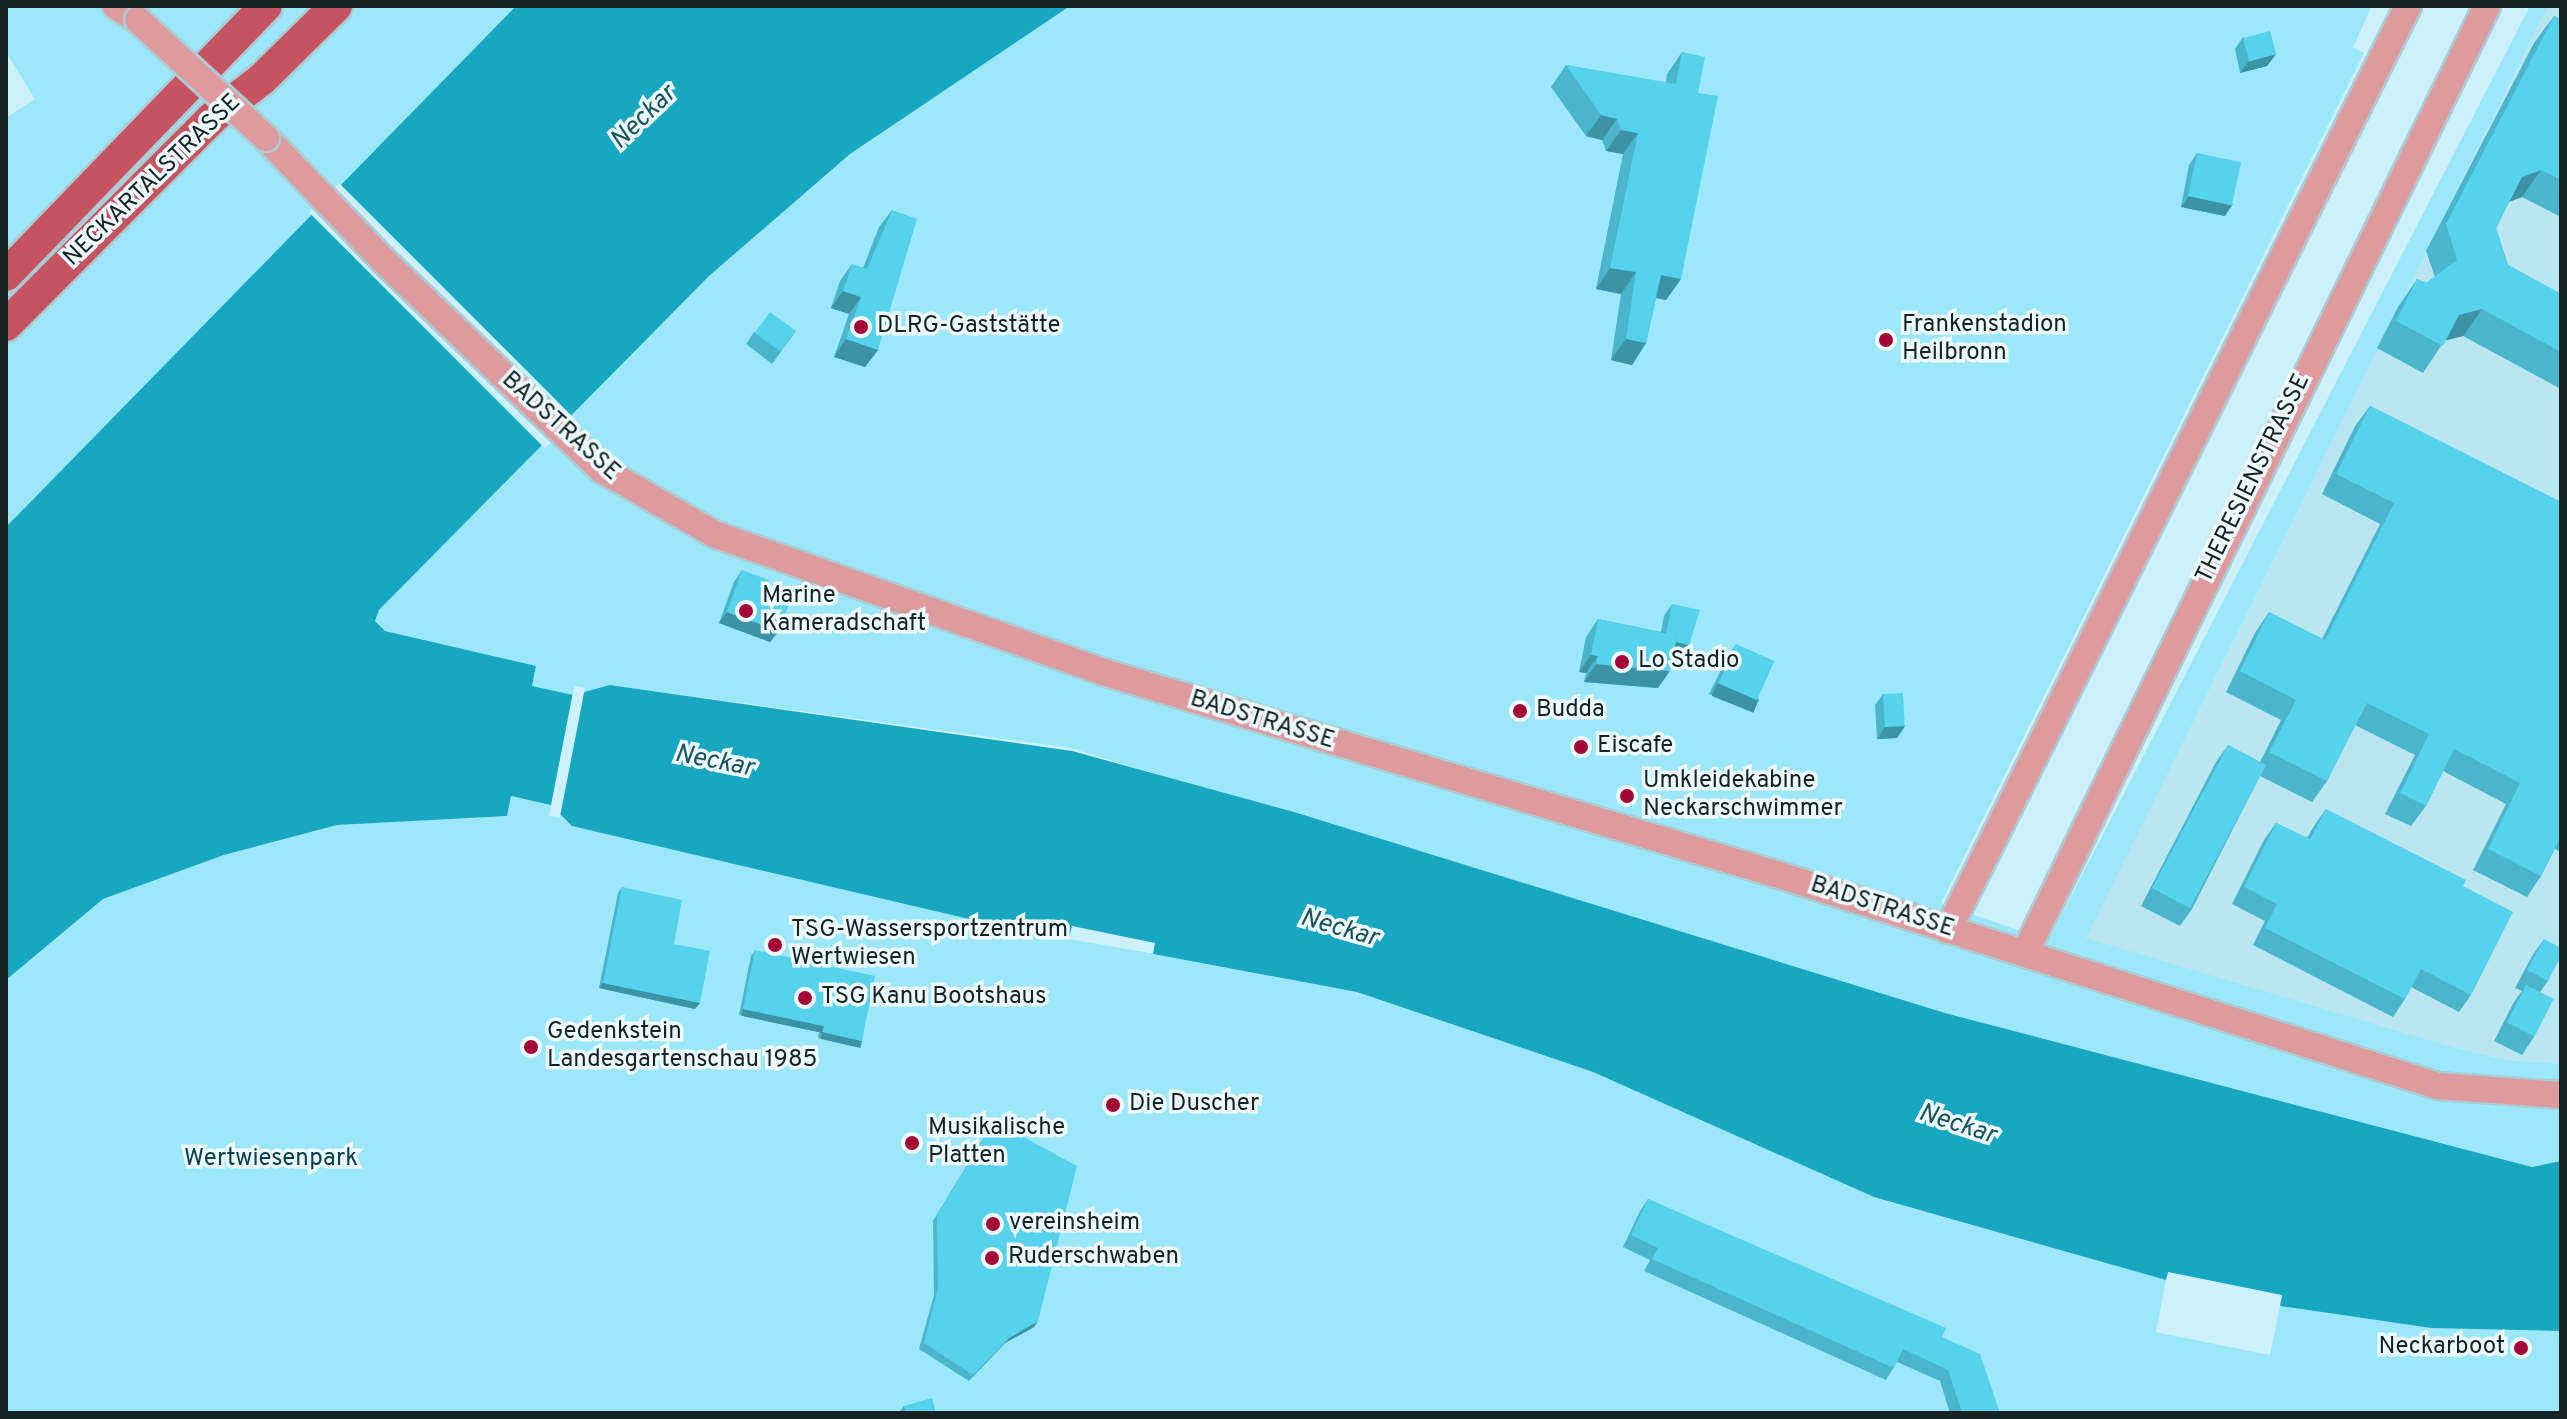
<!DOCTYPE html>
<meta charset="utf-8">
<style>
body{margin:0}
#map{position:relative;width:2567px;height:1419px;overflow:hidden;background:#cdf1fa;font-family:Overpass,sans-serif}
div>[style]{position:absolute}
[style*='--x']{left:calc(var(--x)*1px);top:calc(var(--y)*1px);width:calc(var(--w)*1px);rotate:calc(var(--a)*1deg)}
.built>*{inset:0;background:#b9e6f1}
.green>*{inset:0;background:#9ce8fa}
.water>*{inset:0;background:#17a7c0}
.pier>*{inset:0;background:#cdf1fa;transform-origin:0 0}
.roads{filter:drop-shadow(2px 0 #acccd4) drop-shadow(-2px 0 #acccd4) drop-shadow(0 2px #acccd4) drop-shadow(0 -2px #acccd4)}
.minor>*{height:26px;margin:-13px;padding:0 13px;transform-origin:13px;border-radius:13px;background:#dd9ba0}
.major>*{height:32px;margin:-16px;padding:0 16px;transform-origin:16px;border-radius:16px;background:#c65362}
.bridges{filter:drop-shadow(2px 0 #acccd4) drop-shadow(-2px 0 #acccd4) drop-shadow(0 2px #acccd4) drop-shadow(0 -2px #acccd4)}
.minor-bridge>*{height:26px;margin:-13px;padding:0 13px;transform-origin:13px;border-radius:13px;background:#dd9ba0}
.wall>*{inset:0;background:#4ab5cb}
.shaded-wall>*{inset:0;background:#3c93a5;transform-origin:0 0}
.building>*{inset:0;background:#56d2ec;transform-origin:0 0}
.dots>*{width:22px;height:22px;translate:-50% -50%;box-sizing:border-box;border:4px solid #ecfafe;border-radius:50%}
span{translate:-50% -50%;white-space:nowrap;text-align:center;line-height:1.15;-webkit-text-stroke:7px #ecfafe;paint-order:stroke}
.street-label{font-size:24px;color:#152326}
.poi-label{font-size:24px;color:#152326}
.left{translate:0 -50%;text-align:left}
.right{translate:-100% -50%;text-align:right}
.park-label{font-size:24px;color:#05404b}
.water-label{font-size:26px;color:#1d525d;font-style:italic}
.frame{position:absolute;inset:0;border:8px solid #152326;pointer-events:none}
</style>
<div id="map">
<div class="built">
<div style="clip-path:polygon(2548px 6px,2561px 6px,2561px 1064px,2506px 1060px,2452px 1047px,2085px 939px)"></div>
</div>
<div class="green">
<div style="clip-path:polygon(6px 6px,516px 6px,6px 527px,6px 118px,35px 99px,6px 52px)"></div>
<div style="clip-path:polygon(1070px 6px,2372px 6px,2353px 47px,2364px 53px,1941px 903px,2048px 941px,2530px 6px,2548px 6px,2086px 938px,2452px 1047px,2506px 1060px,2561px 1064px,2561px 1161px,2532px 1167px,1945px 1013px,1070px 748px,610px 685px,573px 696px,532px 686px,536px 667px,385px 631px,375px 621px,379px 610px,709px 276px,850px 154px)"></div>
<div style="clip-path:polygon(511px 796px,551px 805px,565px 816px,982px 922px,1357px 992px,1593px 1072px,1874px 1197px,2166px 1280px,2156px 1332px,2270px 1355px,2280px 1306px,2431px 1328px,2561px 1331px,2561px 1413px,6px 1413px,6px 980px,103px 899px,224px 855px,337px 825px,507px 816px)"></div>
</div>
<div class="water">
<div style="clip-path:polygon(516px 6px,1070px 6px,850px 154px,709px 276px,379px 610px,375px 621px,385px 631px,536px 666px,532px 686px,573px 695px,610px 685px,1072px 751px,1294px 812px,1945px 1013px,2532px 1167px,2561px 1161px,2561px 1331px,2431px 1328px,2280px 1306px,2282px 1295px,2168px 1272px,2166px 1280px,1874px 1197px,1593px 1072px,1357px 992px,982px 922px,572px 826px,551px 805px,511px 796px,507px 816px,337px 825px,224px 855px,103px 899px,6px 980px,6px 527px)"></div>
</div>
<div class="pier">
<div style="left:339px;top:183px;width:333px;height:42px;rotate:45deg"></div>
<div style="left:585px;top:688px;width:132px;height:11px;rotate:101deg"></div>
<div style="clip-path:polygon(1072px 926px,1155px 943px,1153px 954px,1069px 939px)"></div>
</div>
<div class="roads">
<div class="minor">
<div style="--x:116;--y:6;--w:26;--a:32"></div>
<div style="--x:266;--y:138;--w:170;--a:46.2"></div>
<div style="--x:384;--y:261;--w:301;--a:43.8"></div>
<div style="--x:601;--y:469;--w:130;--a:29.9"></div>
<div style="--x:714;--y:534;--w:420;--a:19.5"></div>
<div style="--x:1110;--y:674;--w:695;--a:16.72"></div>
<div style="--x:1776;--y:874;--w:695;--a:17.76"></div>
<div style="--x:2438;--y:1086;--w:123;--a:4.2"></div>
<div style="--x:1948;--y:930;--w:1032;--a:-63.53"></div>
<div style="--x:2025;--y:953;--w:1054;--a:-63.99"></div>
</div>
<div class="major">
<div style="--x:6;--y:275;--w:374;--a:-46"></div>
<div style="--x:6;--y:325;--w:292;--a:-45.1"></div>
<div style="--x:212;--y:118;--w:63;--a:-38"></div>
<div style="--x:262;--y:79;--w:104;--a:-44.6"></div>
</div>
</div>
<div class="bridges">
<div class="minor-bridge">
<div style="--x:138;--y:20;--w:174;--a:42.7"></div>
</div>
</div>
<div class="wall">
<div style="clip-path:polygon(2554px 16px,2561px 19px,2561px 217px,2522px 197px,2509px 202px,2496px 228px,2508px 265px,2559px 293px,2561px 289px,2561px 389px,2463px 336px,2445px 340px,2423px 373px,2377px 348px,2398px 307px,2417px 279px,2426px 283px,2435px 277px,2426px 251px,2534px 43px)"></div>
<div style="clip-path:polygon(2243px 37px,2276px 54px,2267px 66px,2240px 73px,2235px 49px)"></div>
<div style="clip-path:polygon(1682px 52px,1698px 93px,1681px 279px,1666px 300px,1656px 298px,1646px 343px,1632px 365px,1611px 360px,1621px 294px,1596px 289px,1623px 154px,1606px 151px,1602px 140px,1586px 136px,1551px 87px,1566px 65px,1666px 83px,1667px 74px)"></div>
<div style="clip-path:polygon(2197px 153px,2225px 216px,2181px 207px,2189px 165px)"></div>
<div style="clip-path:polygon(892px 210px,878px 350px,865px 367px,834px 357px,849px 314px,831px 308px,840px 281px,852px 264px,863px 268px,879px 227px)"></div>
<div style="clip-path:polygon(796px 331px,772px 364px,746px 344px,754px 332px)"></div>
<div style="clip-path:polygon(2370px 406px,2561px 502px,2561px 852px,2555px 849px,2541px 876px,2527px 897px,2473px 870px,2506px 804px,2443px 771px,2426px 806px,2411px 826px,2385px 814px,2415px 755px,2355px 725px,2327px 781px,2312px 802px,2260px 776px,2192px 909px,2180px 926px,2141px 906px,2216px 762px,2228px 745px,2260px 762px,2281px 720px,2226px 692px,2255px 633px,2269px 612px,2322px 639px,2380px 524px,2322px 494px,2355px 426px)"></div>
<div style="clip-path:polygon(742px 570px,764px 595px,779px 631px,770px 642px,719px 623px,734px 582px)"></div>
<div style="clip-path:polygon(1672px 604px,1681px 657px,1673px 655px,1658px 688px,1584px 682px,1586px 673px,1579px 672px,1586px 637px,1598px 619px,1661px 632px,1664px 616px)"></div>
<div style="clip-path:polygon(1736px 644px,1759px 700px,1751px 711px,1709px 694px,1728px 656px)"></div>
<div style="clip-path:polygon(1883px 694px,1905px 726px,1897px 738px,1877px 739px,1875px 705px)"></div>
<div style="clip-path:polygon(2326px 809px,2463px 886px,2471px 995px,2459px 1012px,2411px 987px,2405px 999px,2393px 1017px,2253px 945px,2265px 921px,2232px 904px,2264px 840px,2276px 823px,2307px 838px,2314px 826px)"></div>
<div style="clip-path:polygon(622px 887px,674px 944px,700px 1003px,695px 1009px,599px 988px,618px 893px)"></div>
<div style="clip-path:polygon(2544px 939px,2548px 981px,2540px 992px,2534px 1037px,2522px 1055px,2494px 1041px,2514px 1002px,2522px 991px,2515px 988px,2532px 956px)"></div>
<div style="clip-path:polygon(755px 950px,862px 1041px,858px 1047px,818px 1038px,819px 1032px,739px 1015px,751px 956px)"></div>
<div style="clip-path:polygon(990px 1127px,1034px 1327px,1005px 1343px,969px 1381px,919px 1349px,934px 1295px,933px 1221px)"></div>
<div style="clip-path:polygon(1648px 1199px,1942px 1337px,2000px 1413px,1950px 1413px,1940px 1381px,1897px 1362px,1886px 1380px,1644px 1271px,1650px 1260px,1623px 1247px,1640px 1211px)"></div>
<div style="clip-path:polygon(904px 1406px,936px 1413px,901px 1413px,900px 1411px)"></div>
</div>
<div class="shaded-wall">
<div style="clip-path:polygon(2276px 54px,2267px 66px,2240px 73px,2249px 61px)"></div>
<div style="clip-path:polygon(1601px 115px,1617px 119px,1602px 140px,1586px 136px)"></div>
<div style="clip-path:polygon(1621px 130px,1638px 133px,1623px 154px,1606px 151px)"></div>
<div style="clip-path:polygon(2541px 170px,2522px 197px,2503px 204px,2522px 177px)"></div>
<div style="clip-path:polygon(2189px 196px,2233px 204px,2225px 216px,2181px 207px)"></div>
<div style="clip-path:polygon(1610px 268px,1636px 272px,1621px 294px,1596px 289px)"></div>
<div style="clip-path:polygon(1661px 275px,1681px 279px,1666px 300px,1646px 296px)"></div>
<div style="clip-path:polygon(843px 291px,861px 297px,849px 314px,831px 308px)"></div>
<div style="clip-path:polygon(2482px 309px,2463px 336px,2440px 342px,2459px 315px)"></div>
<div style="clip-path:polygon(846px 339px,878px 350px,865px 367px,834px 357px)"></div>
<div style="clip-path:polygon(1626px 339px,1646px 343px,1632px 365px,1611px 360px)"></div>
<div style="clip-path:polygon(727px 612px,779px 631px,770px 642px,719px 623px)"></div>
<div style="clip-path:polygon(1665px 639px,1689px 645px,1681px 657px,1657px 651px)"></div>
<div style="clip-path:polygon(1591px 655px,1598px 656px,1586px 673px,1579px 672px)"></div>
<div style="clip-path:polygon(1596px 664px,1670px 671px,1658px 688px,1584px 682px)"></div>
<div style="left:1717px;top:683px;width:45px;height:14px;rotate:22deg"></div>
<div style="clip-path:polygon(1905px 726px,1897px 738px,1877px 739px,1885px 727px)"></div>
<div style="clip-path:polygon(603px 983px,700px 1003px,695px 1009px,599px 988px)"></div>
<div style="left:743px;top:1009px;width:83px;height:7px;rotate:12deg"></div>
<div style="left:822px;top:1032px;width:41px;height:7px;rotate:13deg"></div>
<div style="clip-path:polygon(1038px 1321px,1034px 1327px,1005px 1343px,969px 1381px,1009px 1338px)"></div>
</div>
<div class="building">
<div style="clip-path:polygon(2554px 16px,2561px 19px,2561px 180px,2541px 170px,2522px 177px,2496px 228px,2508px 265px,2561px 294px,2561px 352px,2482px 309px,2459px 315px,2443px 346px,2396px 321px,2417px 279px,2426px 283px,2457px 260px,2446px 224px)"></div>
<div style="left:2270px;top:31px;width:24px;height:28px;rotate:75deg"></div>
<div style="clip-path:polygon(1682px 52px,1705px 57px,1698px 93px,1718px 96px,1681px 279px,1661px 275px,1646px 343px,1626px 339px,1636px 272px,1610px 268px,1638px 133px,1621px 130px,1617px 119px,1601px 115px,1566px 65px,1676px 84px)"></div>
<div style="left:2197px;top:153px;width:45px;height:44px;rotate:12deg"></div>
<div style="clip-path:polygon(892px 210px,917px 219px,878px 350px,846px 339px,861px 297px,843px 291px,852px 264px,867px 269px)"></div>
<div style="left:770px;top:312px;width:32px;height:26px;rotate:36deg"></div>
<div style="clip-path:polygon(2370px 406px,2561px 502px,2561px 836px,2541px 876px,2488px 849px,2520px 783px,2454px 749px,2426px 806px,2400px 793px,2429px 734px,2367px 703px,2327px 781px,2269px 752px,2296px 700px,2240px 671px,2269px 612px,2325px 640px,2394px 503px,2336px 474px)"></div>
<div style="clip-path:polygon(742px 570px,769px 580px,764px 595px,789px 604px,779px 631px,727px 612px)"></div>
<div style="clip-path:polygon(1672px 604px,1700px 610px,1689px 645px,1676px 642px,1677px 636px,1666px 634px)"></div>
<div style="clip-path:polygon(1598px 619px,1677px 636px,1670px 671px,1596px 664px,1598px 656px,1591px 655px)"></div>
<div style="left:1736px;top:644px;width:42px;height:43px;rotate:24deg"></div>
<div style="left:1903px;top:693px;width:33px;height:20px;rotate:87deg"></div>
<div style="left:2228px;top:745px;width:43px;height:162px;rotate:28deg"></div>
<div style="clip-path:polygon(2326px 809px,2466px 880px,2463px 886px,2513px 912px,2471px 995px,2421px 969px,2405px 999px,2265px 928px,2277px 904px,2244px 887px,2276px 823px,2310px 839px)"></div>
<div style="clip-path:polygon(622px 887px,682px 900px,674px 944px,710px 951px,700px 1003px,603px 983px)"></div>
<div style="clip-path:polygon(2544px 939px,2561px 948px,2561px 956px,2548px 981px,2527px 970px)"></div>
<div style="clip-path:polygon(755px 950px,875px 976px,862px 1041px,822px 1032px,824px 1026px,743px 1009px)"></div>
<div style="left:2526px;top:985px;width:31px;height:42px;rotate:27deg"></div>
<div style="clip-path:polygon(994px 1121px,1077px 1166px,1038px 1321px,1009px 1338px,973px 1375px,924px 1343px,938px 1289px,937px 1215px)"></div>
<div style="clip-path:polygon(1648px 1199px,1946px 1328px,1942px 1337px,1980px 1354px,2000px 1413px,1962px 1413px,1948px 1370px,1903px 1349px,1894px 1368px,1652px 1259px,1658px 1248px,1631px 1235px)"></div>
<div style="clip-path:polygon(932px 1398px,936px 1413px,906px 1413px,904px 1406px)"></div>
</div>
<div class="dots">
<div style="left:861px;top:327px;background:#a40736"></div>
<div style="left:1886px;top:340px;background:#a40736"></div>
<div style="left:746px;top:611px;background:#a40736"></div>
<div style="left:1622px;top:662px;background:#a40736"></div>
<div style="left:1520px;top:711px;background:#a40736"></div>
<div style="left:1581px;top:747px;background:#a40736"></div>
<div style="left:1627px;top:796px;background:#a40736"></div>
<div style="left:775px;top:945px;background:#a40736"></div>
<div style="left:805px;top:998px;background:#a40736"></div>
<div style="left:531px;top:1047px;background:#a40736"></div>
<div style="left:1113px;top:1105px;background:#a40736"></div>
<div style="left:912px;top:1143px;background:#a40736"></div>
<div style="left:993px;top:1224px;background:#a40736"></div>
<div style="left:992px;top:1258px;background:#a40736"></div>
<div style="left:2521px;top:1348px;background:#a40736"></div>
</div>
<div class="street-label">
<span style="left:153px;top:181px;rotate:-44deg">NECKARTALSTRASSE</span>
<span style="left:560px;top:427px;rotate:42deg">BADSTRASSE</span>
<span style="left:2254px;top:479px;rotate:-64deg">THERESIENSTRASSE</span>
<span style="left:1262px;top:721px;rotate:17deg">BADSTRASSE</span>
<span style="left:1882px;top:908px;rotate:18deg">BADSTRASSE</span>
</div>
<div class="poi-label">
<span class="left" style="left:1902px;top:340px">Frankenstadion<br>Heilbronn</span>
<span class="left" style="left:877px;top:327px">DLRG-Gaststätte</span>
<span class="left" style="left:762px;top:611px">Marine<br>Kameradschaft</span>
<span class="left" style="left:1638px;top:662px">Lo Stadio</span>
<span class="left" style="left:1536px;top:711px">Budda</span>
<span class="left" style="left:1597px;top:747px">Eiscafe</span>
<span class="left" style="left:1643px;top:796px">Umkleidekabine<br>Neckarschwimmer</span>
<span class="left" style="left:791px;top:945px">TSG-Wassersportzentrum<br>Wertwiesen</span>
<span class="left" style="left:821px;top:998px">TSG Kanu Bootshaus</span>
<span class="left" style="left:547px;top:1047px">Gedenkstein<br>Landesgartenschau 1985</span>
<span class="left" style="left:1129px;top:1105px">Die Duscher</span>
<span class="left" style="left:928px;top:1143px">Musikalische<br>Platten</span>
<span class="left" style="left:1009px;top:1224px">vereinsheim</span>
<span class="left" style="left:1008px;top:1258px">Ruderschwaben</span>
<span class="right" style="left:2505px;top:1348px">Neckarboot</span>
</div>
<div class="park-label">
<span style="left:271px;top:1160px">Wertwiesenpark</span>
</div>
<div class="water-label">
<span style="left:644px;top:118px;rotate:-44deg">Neckar</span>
<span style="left:714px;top:762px;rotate:11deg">Neckar</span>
<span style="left:1339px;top:929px;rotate:16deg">Neckar</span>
<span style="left:1957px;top:1125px;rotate:18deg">Neckar</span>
</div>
<div class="frame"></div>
</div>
